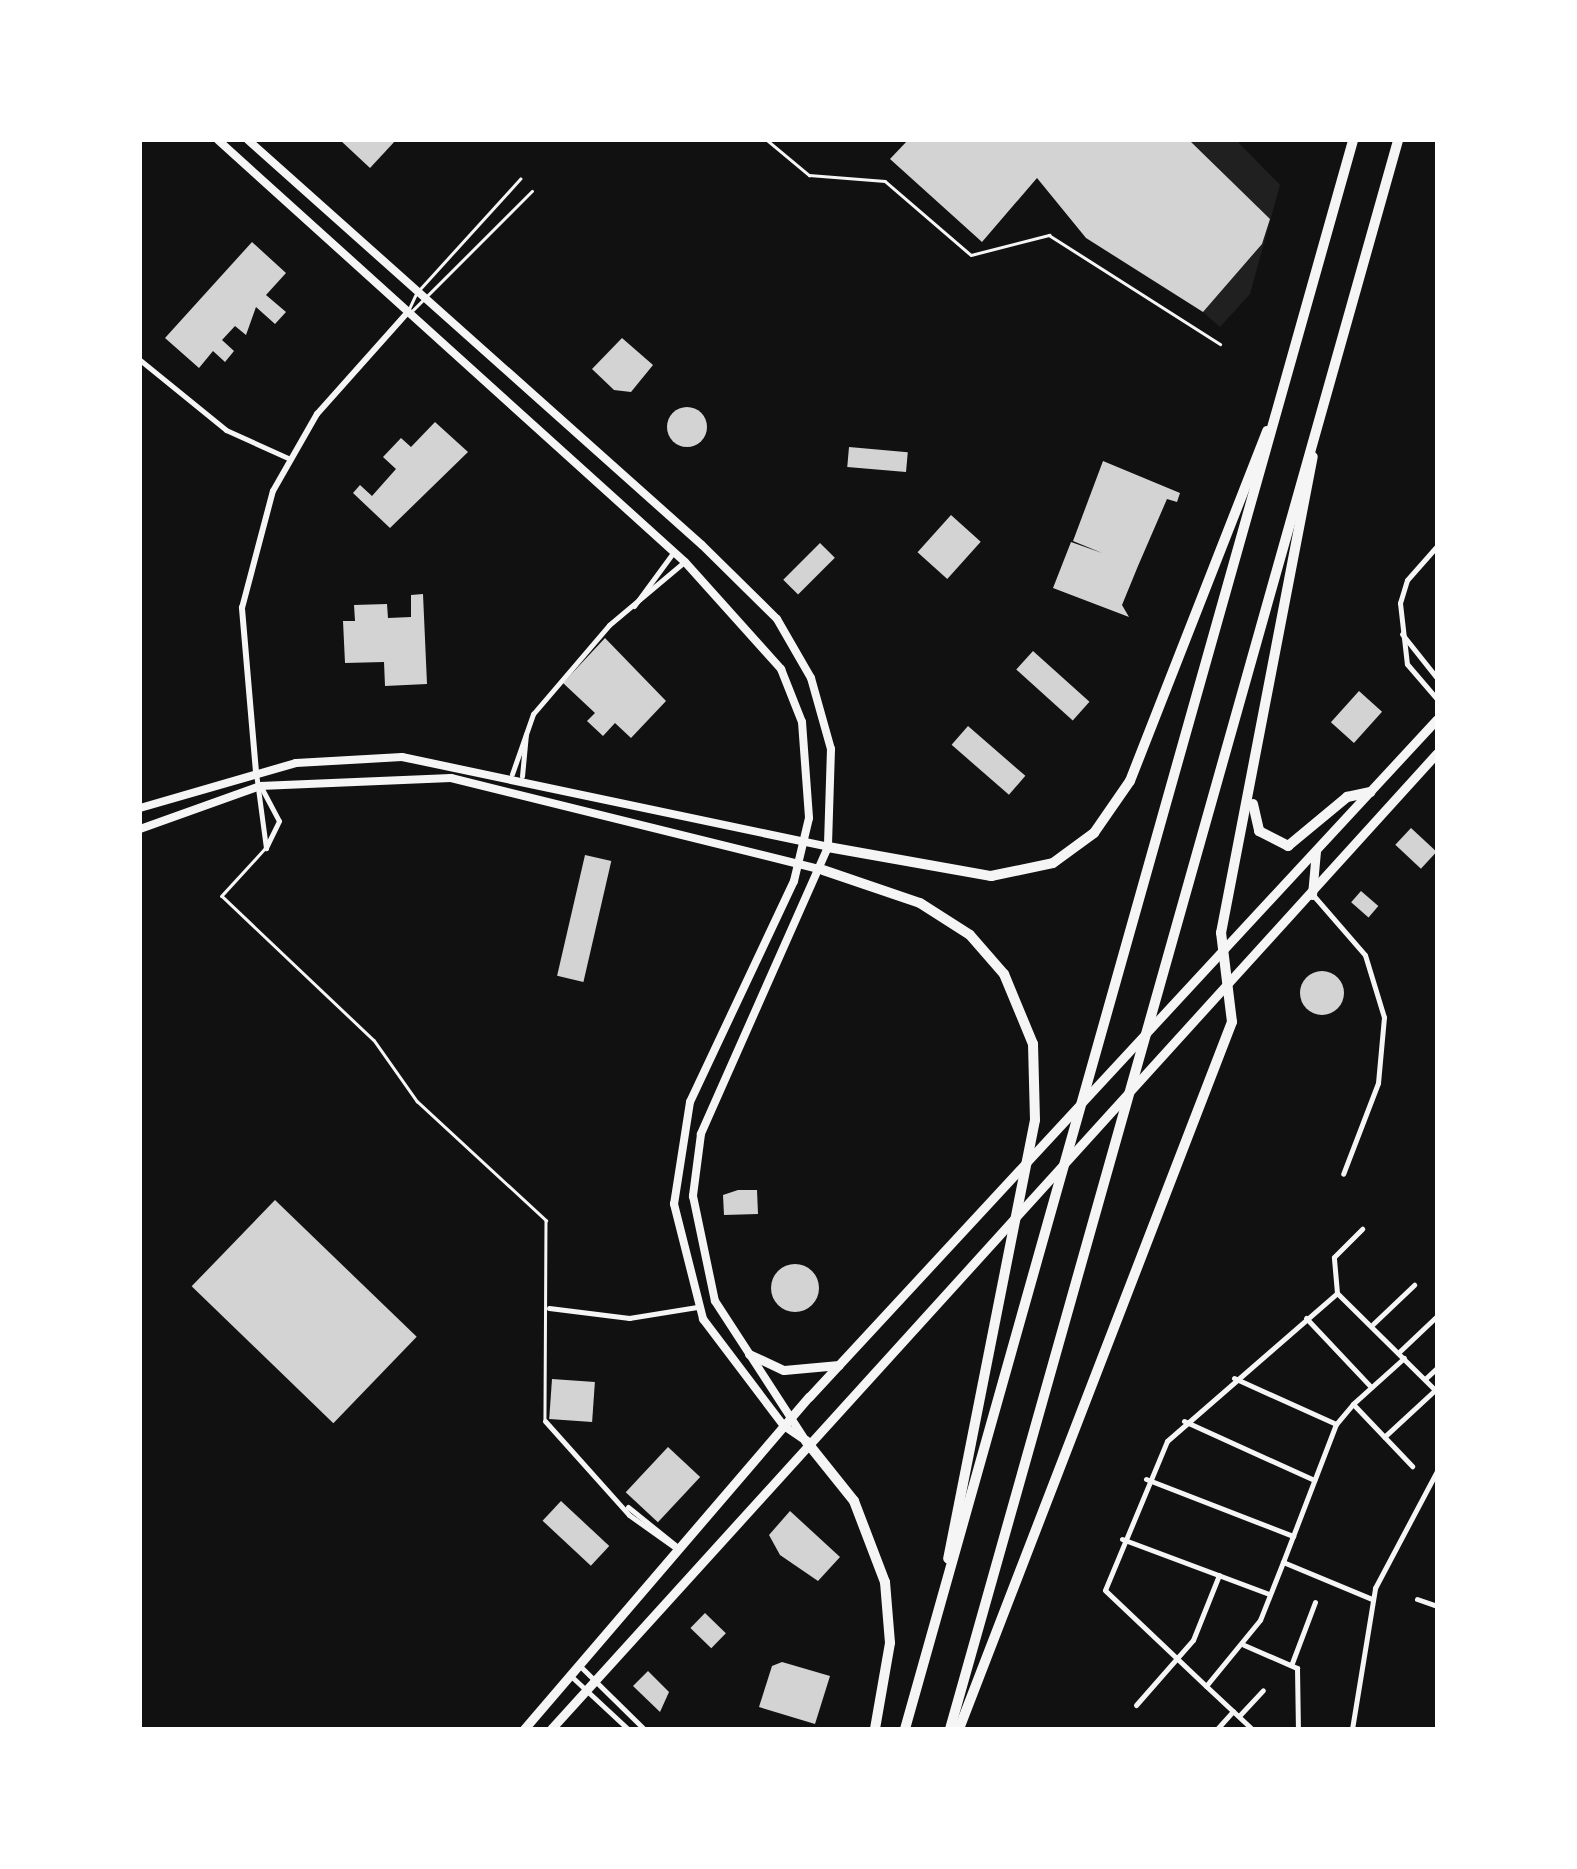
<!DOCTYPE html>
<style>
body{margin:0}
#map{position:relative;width:1577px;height:1869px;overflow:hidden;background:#111;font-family:"Sofia Sans Condensed",sans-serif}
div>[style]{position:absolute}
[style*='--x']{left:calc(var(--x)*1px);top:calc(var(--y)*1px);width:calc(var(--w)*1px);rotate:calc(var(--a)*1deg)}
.green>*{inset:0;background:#202020}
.building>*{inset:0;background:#d3d3d3;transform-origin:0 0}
.round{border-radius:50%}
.service>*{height:2.5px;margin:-1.25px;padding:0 1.25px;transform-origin:1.25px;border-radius:1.25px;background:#f5f5f5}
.minor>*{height:5px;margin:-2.5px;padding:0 2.5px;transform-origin:2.5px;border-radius:2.5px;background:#f5f5f5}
.tertiary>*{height:6px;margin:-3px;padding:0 3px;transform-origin:3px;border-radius:3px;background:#f5f5f5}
.secondary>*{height:8px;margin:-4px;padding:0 4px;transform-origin:4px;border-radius:4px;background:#f5f5f5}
.primary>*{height:9px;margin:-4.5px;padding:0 4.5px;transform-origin:4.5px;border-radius:4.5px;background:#f5f5f5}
.motorway>*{height:10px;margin:-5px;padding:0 5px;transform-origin:5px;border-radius:5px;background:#f5f5f5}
span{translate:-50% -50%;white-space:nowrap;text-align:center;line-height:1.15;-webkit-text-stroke:10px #fff;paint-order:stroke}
.frame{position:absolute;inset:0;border:142px solid #fff;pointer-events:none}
</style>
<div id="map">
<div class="green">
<div style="clip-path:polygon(1189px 140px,1236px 140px,1280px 185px,1250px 294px,1220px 327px,1203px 312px,1262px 244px,1270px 219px)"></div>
</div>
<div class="building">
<div style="clip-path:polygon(340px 140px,396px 140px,370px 168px)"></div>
<div style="clip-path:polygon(908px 140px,1189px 140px,1270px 219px,1262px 244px,1203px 312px,1086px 238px,1037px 178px,982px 242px,890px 159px)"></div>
<div style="clip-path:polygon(252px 242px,286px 273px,266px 295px,286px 312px,275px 324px,256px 307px,246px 335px,235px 326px,222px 340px,234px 351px,225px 362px,213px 351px,199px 368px,165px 338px)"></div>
<div style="clip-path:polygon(622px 338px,653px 365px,631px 392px,614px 390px,592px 369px)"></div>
<div class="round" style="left:667px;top:407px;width:40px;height:40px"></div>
<div style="clip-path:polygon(435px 422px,468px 452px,390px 528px,353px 493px,360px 485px,372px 496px,396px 469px,383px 457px,401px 438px,411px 447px)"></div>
<div style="left:849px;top:447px;width:59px;height:20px;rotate:5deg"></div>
<div style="clip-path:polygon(1103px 461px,1180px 493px,1177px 502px,1167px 499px,1138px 566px,1122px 605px,1129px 617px,1053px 588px,1071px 542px,1102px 553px,1073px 541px)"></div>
<div style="left:951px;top:515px;width:40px;height:50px;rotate:42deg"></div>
<div style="left:820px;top:543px;width:21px;height:52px;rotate:45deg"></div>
<div style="clip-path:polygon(423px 594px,427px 684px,385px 686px,384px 662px,345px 663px,343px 621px,355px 621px,354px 605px,387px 604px,388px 618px,411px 617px,411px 595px)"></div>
<div style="clip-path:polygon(605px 638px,666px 701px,631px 738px,615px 723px,603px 736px,587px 721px,595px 713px,563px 683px)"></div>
<div style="left:1033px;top:651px;width:76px;height:25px;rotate:42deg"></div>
<div style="left:1359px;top:691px;width:31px;height:42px;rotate:42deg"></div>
<div style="left:968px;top:726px;width:76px;height:25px;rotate:41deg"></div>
<div style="left:1411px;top:828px;width:35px;height:23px;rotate:43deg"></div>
<div style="left:585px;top:855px;width:27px;height:124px;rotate:13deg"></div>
<div style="left:1361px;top:891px;width:23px;height:15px;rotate:41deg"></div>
<div class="round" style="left:1300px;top:971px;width:44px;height:44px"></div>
<div style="clip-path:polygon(738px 1190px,757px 1190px,758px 1214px,724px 1215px,723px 1195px)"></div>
<div style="left:275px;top:1200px;width:197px;height:120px;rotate:44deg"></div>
<div class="round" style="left:771px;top:1264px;width:48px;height:48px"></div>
<div style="left:552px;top:1379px;width:43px;height:40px;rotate:4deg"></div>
<div style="left:668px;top:1447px;width:44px;height:62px;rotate:43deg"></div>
<div style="left:561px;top:1501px;width:66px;height:27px;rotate:43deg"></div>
<div style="clip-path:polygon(790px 1511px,840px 1557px,818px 1581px,780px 1555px,769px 1535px)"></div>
<div style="left:705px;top:1613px;width:29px;height:21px;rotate:44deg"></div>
<div style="clip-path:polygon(782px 1662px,830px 1676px,815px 1724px,759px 1707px,772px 1666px)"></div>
<div style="clip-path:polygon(648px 1671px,669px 1692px,660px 1712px,633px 1686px)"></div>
</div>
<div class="service">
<div style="--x:767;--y:140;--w:55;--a:39.8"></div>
<div style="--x:809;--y:175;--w:76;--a:4.5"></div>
<div style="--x:885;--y:181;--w:113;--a:40.7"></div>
<div style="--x:971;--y:255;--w:81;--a:-14.4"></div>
<div style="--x:1049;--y:235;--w:203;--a:32.5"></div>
<div style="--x:420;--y:289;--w:149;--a:-47.7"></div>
<div style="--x:413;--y:310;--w:168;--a:-45"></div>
<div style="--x:408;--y:311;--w:17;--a:-65"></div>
<div style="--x:265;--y:849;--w:64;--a:132.5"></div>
<div style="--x:222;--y:896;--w:209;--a:43.5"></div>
<div style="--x:374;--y:1040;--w:75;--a:54.8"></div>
<div style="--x:417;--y:1101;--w:176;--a:42.7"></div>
<div style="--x:546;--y:1220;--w:201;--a:90.3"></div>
</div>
<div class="minor">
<div style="--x:140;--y:360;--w:111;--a:39.1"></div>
<div style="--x:226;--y:430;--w:68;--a:24.3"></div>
<div style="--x:1437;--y:546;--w:45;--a:131.4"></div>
<div style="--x:1407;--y:580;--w:24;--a:107"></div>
<div style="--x:1400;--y:603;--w:61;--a:83.5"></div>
<div style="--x:1407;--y:664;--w:46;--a:49.4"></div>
<div style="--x:634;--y:606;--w:66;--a:-53.7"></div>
<div style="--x:1402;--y:634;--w:56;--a:51.5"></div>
<div style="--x:256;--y:773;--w:76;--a:82.4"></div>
<div style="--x:512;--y:774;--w:64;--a:-70.7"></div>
<div style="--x:533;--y:714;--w:117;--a:-49.5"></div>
<div style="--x:609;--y:625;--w:98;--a:-40"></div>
<div style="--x:522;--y:776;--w:42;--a:-84.6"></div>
<div style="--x:261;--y:787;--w:38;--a:62"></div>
<div style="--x:279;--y:821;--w:30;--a:116"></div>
<div style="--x:1313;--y:895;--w:79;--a:49.1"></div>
<div style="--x:1365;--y:955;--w:65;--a:73"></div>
<div style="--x:1384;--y:1017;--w:66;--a:95.2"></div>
<div style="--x:1378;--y:1083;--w:97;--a:111"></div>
<div style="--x:1337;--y:1293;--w:138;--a:44.7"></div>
<div style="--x:1435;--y:1390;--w:69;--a:137.3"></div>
<div style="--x:1337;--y:1293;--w:36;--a:-95"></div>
<div style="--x:1334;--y:1257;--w:40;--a:-45"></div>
<div style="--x:549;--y:1308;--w:81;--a:7.1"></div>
<div style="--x:629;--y:1318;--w:69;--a:-9.2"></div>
<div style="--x:1306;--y:1318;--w:95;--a:46.7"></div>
<div style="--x:1373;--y:1324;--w:57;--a:-43.6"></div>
<div style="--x:1399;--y:1352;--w:52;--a:-43.5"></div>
<div style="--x:1404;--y:1358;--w:69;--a:138"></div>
<div style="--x:1353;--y:1404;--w:86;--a:46.4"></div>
<div style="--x:1234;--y:1378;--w:112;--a:24.3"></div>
<div style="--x:1425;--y:1379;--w:16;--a:-43"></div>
<div style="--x:1353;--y:1404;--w:26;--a:130"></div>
<div style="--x:1336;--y:1424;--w:148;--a:111"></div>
<div style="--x:1283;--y:1562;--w:96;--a:22.6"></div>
<div style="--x:545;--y:1421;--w:126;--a:48.2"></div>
<div style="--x:629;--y:1515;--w:59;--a:35.3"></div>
<div style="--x:1184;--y:1421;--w:143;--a:24.4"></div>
<div style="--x:1146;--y:1479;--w:158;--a:21.2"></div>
<div style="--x:628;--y:1507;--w:65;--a:38.8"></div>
<div style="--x:1122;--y:1539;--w:157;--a:20.5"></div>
<div style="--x:1283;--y:1562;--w:62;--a:111.6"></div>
<div style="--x:1260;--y:1620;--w:85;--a:129.3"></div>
<div style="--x:1206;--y:1686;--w:139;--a:-136.5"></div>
<div style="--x:1105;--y:1590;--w:161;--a:-67.4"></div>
<div style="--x:1167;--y:1441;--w:225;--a:-41"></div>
<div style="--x:1417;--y:1599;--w:21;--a:19"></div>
<div style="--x:1244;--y:1645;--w:58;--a:23.5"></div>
<div style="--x:1297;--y:1668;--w:61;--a:89.1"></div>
<div style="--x:1292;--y:1663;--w:65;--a:-69.3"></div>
<div style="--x:581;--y:1667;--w:88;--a:44.5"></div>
<div style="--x:572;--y:1677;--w:76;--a:42.9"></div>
<div style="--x:1206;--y:1686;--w:63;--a:43.1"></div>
<div style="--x:1136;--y:1705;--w:86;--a:-48.8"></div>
<div style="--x:1193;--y:1640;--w:70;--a:-68.2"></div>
<div style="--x:1239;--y:1716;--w:35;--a:-47"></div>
<div style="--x:1217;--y:1729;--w:24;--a:-48"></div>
<div style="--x:1352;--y:1729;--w:143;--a:-80.7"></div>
<div style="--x:1375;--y:1588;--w:132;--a:-62.1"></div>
</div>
<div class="tertiary">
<div style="--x:256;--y:772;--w:165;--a:-94.9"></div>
<div style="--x:242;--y:608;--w:121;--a:-75.2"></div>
<div style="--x:273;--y:491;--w:89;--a:-60.3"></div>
<div style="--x:317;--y:414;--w:135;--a:-48.3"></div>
</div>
<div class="secondary">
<div style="--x:218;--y:140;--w:629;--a:42.1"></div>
<div style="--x:685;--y:562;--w:144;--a:48.1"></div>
<div style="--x:781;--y:669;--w:57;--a:68.4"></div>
<div style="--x:802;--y:722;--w:96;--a:85.8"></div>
<div style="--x:809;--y:818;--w:65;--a:103.4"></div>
<div style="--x:794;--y:881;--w:244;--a:115.2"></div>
<div style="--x:690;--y:1102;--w:103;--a:98.9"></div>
<div style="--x:674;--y:1204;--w:119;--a:75.8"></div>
<div style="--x:703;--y:1319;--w:134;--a:52.9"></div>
<div style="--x:784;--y:1426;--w:27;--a:34"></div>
<div style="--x:248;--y:140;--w:608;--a:41.74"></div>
<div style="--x:702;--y:545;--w:105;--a:44.6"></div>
<div style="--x:777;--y:619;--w:68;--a:60"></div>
<div style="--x:811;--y:678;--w:74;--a:74.3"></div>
<div style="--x:831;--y:749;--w:98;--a:91.8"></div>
<div style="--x:828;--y:847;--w:314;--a:113.9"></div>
<div style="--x:701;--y:1134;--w:63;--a:97.4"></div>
<div style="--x:693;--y:1196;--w:107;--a:78.2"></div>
<div style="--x:715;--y:1301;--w:167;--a:57"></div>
<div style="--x:140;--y:808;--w:162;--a:-16.1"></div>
<div style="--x:296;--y:763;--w:106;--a:-3.2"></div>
<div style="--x:402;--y:757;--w:435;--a:11.9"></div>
<div style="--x:140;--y:829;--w:127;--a:-19.7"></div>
<div style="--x:260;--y:786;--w:191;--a:-2.4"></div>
<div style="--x:451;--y:778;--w:383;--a:13.9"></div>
</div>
<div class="primary">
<div style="--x:1312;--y:895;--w:44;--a:-84.8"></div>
<div style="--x:749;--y:1354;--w:38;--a:25"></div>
<div style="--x:784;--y:1370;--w:55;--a:-5.2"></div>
<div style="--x:524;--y:1729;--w:438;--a:-49.4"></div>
<div style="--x:809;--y:1397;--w:924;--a:-47.19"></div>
<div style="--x:551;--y:1729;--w:1318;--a:-47.77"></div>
</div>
<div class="motorway">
<div style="--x:1253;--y:804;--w:28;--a:77"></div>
<div style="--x:1259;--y:831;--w:33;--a:27"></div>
<div style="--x:1288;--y:846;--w:77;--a:-39.7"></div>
<div style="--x:1347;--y:797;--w:24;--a:-12"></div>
<div style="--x:828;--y:847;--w:166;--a:10.1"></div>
<div style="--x:991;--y:876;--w:63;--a:-11.8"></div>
<div style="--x:1053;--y:863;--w:51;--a:-36.2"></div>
<div style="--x:1094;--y:833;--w:63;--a:-55.3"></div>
<div style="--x:1130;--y:781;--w:376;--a:-68.6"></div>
<div style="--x:823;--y:870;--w:102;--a:18.8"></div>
<div style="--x:920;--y:903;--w:59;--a:32.6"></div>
<div style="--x:970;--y:935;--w:52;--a:48.9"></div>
<div style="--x:1004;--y:974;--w:76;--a:67.5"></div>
<div style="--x:1033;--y:1044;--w:76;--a:88.5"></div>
<div style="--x:1035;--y:1120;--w:447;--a:101.2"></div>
<div style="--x:806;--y:1441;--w:77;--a:51.3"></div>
<div style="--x:854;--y:1501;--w:87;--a:69.1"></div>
<div style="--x:885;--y:1582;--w:61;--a:85.3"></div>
<div style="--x:890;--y:1643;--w:87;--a:99.9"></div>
<div style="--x:905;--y:1729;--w:1651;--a:-74.25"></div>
<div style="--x:950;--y:1729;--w:1651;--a:-74.25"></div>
<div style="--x:959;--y:1729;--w:758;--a:-68.89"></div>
<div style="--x:1232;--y:1022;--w:90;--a:-97"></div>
<div style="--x:1221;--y:933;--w:485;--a:-79.1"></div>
</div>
<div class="frame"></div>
</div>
